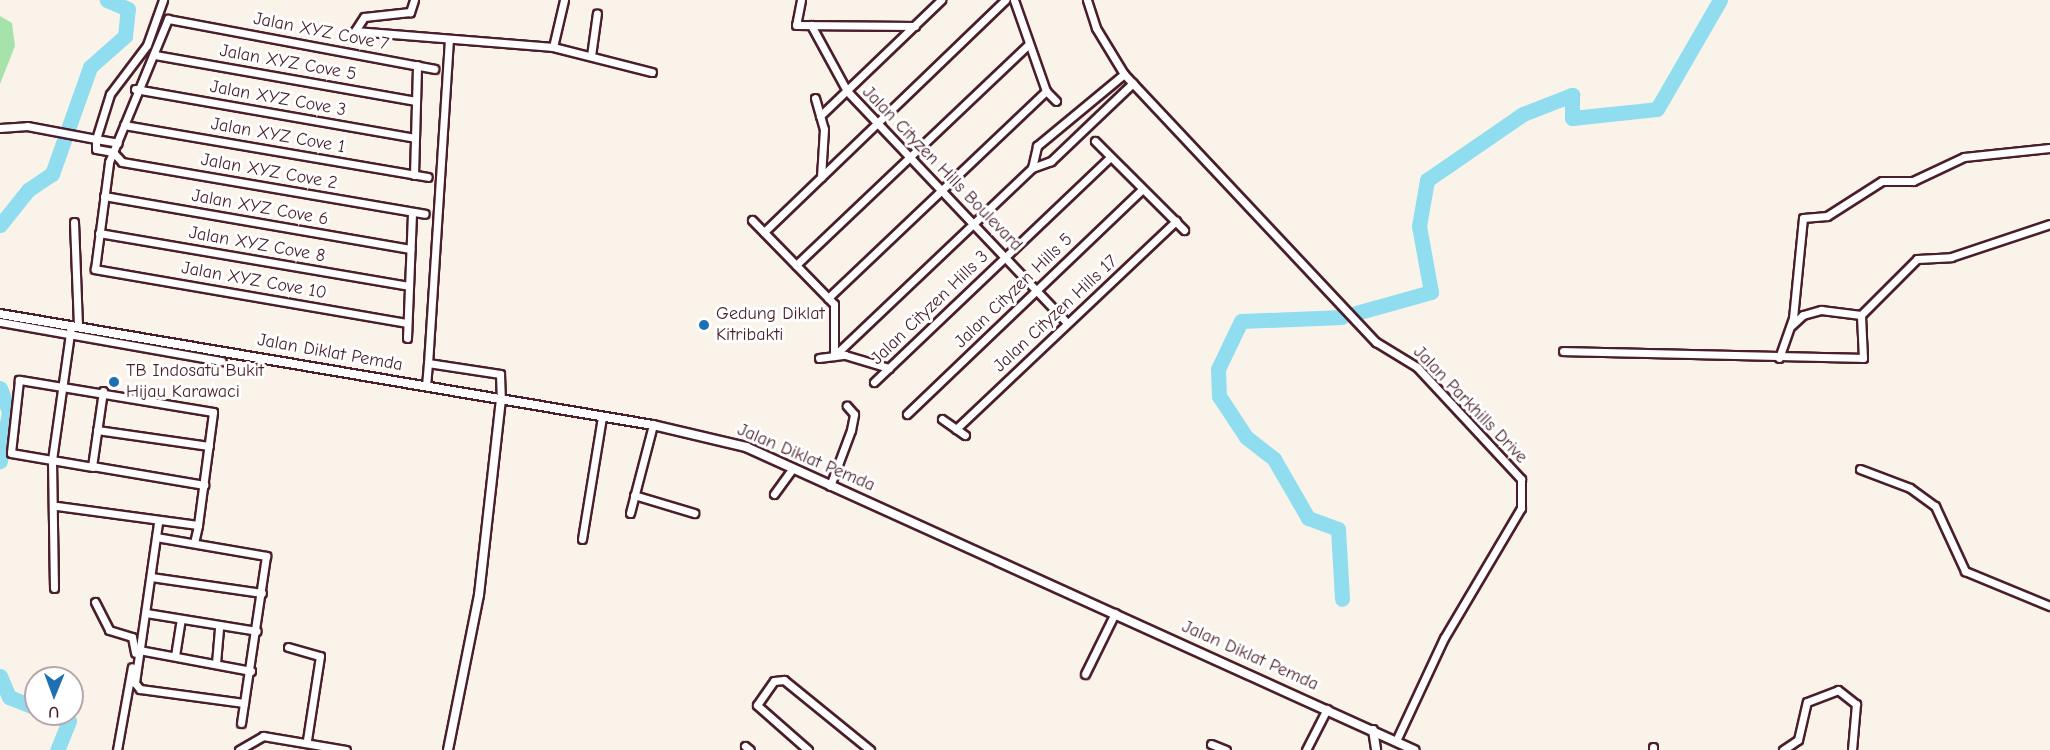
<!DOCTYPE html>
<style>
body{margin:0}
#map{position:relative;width:2050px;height:750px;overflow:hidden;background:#f9f3e9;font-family:"Comic Neue",sans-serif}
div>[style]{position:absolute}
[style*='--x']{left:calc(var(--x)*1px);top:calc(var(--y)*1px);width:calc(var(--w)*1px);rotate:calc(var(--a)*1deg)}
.green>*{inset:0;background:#a6e3aa}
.river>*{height:15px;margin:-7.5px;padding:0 7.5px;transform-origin:7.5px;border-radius:7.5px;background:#90ddef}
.roads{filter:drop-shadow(2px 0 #4a1f2b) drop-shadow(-2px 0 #4a1f2b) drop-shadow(0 2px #4a1f2b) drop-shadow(0 -2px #4a1f2b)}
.minor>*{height:7px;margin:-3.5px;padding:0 3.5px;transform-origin:3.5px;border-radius:3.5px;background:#fff}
.tertiary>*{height:8px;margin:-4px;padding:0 4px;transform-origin:4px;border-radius:4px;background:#fff}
.dots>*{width:16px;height:16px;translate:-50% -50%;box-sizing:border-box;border:3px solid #fff;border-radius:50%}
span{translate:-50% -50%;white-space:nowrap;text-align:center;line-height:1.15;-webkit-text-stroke:6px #fff;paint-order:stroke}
.street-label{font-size:18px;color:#4a1f2b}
.poi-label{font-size:18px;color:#4a1f2b}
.left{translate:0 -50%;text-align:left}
.north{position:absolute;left:24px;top:666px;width:60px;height:60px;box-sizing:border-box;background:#fff;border:2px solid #b7a5aa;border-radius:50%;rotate:181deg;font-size:16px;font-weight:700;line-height:24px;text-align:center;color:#4a1f2b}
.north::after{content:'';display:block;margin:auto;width:21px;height:27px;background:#1f6fb2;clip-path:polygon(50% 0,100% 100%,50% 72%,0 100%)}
</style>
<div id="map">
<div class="green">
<div style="clip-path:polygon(0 16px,12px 23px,15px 46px,0 84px)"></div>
</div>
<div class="river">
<div style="--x:0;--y:225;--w:45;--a:-51.3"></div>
<div style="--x:28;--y:190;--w:29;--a:-34"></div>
<div style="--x:52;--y:174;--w:114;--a:-70.4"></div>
<div style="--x:90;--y:67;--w:47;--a:-41.5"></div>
<div style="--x:125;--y:36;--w:27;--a:-84"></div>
<div style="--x:128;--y:9;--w:23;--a:-157"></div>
<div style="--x:1356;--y:313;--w:78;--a:-15.6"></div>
<div style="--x:1431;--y:292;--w:67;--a:-100.3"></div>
<div style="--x:1419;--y:226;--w:47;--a:-80.1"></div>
<div style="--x:1427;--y:180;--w:116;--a:-34.5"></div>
<div style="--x:1523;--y:114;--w:53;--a:-21.2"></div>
<div style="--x:1572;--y:95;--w:23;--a:90"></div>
<div style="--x:1572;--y:118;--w:85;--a:-6"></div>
<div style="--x:1657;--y:109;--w:126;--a:-60"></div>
<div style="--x:1342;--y:317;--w:101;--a:177.7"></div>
<div style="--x:1241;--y:321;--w:53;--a:115.6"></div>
<div style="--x:1218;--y:369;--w:27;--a:88"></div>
<div style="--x:1219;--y:396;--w:49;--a:56.6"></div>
<div style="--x:1246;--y:437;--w:36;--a:38"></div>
<div style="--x:1274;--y:459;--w:68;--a:60"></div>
<div style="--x:1308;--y:518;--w:32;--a:20"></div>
<div style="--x:1338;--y:529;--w:70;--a:86.7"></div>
<div style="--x:0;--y:388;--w:26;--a:69"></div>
<div style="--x:9;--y:412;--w:50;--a:100.4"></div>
<div style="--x:0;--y:676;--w:23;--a:67"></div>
<div style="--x:9;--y:697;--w:29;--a:22"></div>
<div style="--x:51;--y:714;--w:19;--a:21"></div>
<div style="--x:69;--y:721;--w:31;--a:112"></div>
</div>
<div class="roads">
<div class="minor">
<div style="--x:414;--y:0;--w:13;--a:108"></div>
<div style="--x:410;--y:12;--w:46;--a:173.8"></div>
<div style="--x:364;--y:17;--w:17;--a:123"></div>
<div style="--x:355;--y:31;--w:199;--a:4.6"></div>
<div style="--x:553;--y:47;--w:102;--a:14.2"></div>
<div style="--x:801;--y:0;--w:25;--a:101"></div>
<div style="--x:796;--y:25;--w:119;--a:0.5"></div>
<div style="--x:1014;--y:0;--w:96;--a:70.6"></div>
<div style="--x:1046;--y:91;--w:14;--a:45"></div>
<div style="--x:1087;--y:0;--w:29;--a:72"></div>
<div style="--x:1096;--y:28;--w:54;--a:58.7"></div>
<div style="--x:1124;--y:74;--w:368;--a:46.8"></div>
<div style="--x:1376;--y:342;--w:48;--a:31.4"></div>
<div style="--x:1417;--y:367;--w:153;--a:47.1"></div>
<div style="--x:1521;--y:479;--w:29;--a:90"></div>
<div style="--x:1521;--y:508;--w:151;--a:120.6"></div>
<div style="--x:1444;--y:638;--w:114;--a:115"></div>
<div style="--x:811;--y:25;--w:75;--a:61.4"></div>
<div style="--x:847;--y:91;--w:320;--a:46.5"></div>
<div style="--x:449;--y:39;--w:325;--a:93.7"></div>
<div style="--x:428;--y:363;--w:73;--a:8.7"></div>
<div style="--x:500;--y:374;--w:25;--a:88"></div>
<div style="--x:553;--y:47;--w:48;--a:-76.8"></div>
<div style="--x:155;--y:55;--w:265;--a:10"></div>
<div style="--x:591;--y:56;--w:43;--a:-82.1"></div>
<div style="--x:135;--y:89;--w:284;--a:9.9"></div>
<div style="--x:815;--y:98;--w:32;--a:74"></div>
<div style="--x:824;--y:129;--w:48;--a:93.6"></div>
<div style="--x:820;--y:116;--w:168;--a:-43.8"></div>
<div style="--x:124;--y:125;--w:308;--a:9.7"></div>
<div style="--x:0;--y:128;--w:27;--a:-4"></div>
<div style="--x:27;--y:126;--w:70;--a:10.7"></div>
<div style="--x:96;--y:139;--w:47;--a:-72.7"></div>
<div style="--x:110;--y:94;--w:61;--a:-52.9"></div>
<div style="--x:147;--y:45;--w:48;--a:-70.4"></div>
<div style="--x:1095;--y:141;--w:126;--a:45"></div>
<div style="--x:113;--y:152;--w:13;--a:48"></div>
<div style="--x:122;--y:162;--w:307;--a:9.7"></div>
<div style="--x:113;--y:152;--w:17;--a:-170"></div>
<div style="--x:96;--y:149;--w:10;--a:-90"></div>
<div style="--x:96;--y:139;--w:22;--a:10"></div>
<div style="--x:1032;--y:168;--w:23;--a:-77"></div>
<div style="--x:1037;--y:146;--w:113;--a:-39.6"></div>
<div style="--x:414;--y:175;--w:110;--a:-88.4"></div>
<div style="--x:104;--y:196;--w:311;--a:9.8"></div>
<div style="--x:752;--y:220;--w:117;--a:45.7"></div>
<div style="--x:834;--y:304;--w:52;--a:90"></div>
<div style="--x:74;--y:222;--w:105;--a:87.8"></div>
<div style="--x:764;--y:232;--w:335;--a:-43.9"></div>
<div style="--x:99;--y:233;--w:314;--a:9.7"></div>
<div style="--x:796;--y:265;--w:321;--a:-43.5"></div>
<div style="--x:828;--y:298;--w:301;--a:-43.5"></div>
<div style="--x:0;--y:322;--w:225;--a:10"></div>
<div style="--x:407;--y:323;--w:317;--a:-170.2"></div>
<div style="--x:95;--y:269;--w:108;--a:-82.5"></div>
<div style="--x:109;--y:162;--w:155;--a:-67.6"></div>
<div style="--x:168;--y:19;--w:271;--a:10.6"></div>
<div style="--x:1791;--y:326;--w:16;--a:-43"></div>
<div style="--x:1803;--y:315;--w:19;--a:-16"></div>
<div style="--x:1821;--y:310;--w:40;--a:7.1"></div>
<div style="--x:407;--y:338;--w:126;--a:-87.7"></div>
<div style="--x:1563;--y:351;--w:300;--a:1.3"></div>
<div style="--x:1863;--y:358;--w:43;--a:-92.7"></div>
<div style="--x:1861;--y:315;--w:79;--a:-45"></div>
<div style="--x:1917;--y:259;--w:34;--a:-3"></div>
<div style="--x:1951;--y:257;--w:104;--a:-18.4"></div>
<div style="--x:834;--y:356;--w:273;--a:-43.5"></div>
<div style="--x:1032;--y:168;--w:20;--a:-20"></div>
<div style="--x:1051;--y:161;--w:113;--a:-43.6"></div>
<div style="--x:819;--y:358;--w:26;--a:-7"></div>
<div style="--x:845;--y:355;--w:46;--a:16.5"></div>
<div style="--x:1779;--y:358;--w:42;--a:-70.7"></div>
<div style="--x:1793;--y:318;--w:100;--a:-84.3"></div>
<div style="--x:1803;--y:218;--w:24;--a:-5"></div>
<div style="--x:1827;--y:216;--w:65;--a:-32.5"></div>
<div style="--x:1882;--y:181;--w:31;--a:0"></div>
<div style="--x:1913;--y:181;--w:56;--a:-25.2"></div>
<div style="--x:1964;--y:157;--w:86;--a:-6"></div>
<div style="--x:874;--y:382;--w:326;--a:-43.6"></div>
<div style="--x:426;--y:386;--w:23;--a:-85"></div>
<div style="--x:103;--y:391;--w:76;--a:98.3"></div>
<div style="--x:92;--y:466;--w:114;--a:9.6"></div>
<div style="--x:907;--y:414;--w:324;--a:-43.7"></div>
<div style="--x:942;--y:419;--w:28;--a:35"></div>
<div style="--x:956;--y:429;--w:303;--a:-43.4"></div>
<div style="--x:97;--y:430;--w:113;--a:8.1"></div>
<div style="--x:1860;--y:469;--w:53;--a:20.8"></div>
<div style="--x:1910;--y:488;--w:31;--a:36"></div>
<div style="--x:1935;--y:506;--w:72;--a:65.2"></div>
<div style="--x:1965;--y:571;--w:92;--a:22.4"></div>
<div style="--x:830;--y:486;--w:60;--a:-69.4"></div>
<div style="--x:851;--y:430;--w:16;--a:-79"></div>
<div style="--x:854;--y:414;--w:11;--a:-131"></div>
<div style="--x:774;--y:494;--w:32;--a:-54"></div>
<div style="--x:634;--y:495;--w:63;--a:16.7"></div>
<div style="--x:57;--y:506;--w:142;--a:7.7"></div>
<div style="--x:198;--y:525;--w:114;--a:-82.4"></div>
<div style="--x:213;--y:412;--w:197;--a:-170.6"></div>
<div style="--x:19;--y:380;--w:73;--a:96.3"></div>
<div style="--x:11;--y:453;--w:83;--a:9.7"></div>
<div style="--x:630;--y:513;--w:91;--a:-75.4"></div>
<div style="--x:158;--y:523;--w:162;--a:98.2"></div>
<div style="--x:135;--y:683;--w:8;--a:50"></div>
<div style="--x:140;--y:689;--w:105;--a:7.7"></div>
<div style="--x:156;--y:537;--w:112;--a:9.8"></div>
<div style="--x:266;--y:556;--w:169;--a:98.5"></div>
<div style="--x:582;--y:539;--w:124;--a:-80.7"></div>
<div style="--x:194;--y:543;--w:18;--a:-77"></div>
<div style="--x:151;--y:577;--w:112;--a:8.2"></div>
<div style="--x:54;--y:588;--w:128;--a:-90.9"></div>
<div style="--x:52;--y:460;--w:135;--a:-81.9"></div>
<div style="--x:95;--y:602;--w:31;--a:63"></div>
<div style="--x:109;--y:630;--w:24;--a:17"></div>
<div style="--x:132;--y:637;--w:16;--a:79"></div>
<div style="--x:146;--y:613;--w:112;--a:9.2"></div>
<div style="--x:288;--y:647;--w:33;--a:16"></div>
<div style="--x:320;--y:656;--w:85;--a:98.8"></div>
<div style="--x:139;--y:650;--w:114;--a:10.6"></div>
<div style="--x:175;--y:656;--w:37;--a:-81"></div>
<div style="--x:216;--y:663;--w:38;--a:-85"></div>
<div style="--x:1085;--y:674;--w:68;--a:-63.8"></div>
<div style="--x:1211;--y:744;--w:16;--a:22"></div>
<div style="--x:745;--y:746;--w:6;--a:39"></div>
<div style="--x:117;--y:750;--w:84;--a:-79.8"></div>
<div style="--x:239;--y:750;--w:28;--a:-30"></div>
<div style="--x:263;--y:736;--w:84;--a:9.6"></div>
<div style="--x:808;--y:750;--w:68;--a:-138.6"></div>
<div style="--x:757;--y:705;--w:29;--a:-55"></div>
<div style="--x:774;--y:681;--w:10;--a:-6"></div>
<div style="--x:784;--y:680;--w:111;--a:39.1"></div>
<div style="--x:1306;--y:750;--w:46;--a:-62.9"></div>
<div style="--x:1653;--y:750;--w:3;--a:-90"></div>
<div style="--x:1783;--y:750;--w:18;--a:-34"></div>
<div style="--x:1798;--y:740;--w:39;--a:-77"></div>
<div style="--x:1807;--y:702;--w:33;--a:-21"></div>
<div style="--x:1838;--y:690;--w:23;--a:38"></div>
<div style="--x:1856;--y:704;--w:46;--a:95"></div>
</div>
<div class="tertiary">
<div style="--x:0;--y:314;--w:662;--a:9.65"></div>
<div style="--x:653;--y:425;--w:96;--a:13.3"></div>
<div style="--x:746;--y:447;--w:734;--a:24.4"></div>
<div style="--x:1373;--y:730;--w:20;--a:81"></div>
<div style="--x:448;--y:750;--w:158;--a:-78.7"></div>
<div style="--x:479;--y:595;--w:197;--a:-83.6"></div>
</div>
</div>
<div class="dots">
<div style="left:704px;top:325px;background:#1f6fb2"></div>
<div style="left:114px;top:382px;background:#1f6fb2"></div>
</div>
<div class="street-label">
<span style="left:321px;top:32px;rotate:11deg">Jalan XYZ Cove 7</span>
<span style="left:288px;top:63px;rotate:10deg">Jalan XYZ Cove 5</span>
<span style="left:278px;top:99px;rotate:10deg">Jalan XYZ Cove 3</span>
<span style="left:278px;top:136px;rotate:10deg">Jalan XYZ Cove 1</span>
<span style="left:942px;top:169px;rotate:46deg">Jalan Cityzen Hills Boulevard</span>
<span style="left:269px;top:172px;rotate:10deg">Jalan XYZ Cove 2</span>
<span style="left:260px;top:208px;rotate:10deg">Jalan XYZ Cove 6</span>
<span style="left:257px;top:245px;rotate:10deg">Jalan XYZ Cove 8</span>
<span style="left:254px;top:281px;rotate:10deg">Jalan XYZ Cove 10</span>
<span style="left:1014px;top:291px;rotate:-44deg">Jalan Cityzen Hills 5</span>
<span style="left:930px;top:308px;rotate:-44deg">Jalan Cityzen Hills 3</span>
<span style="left:1056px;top:314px;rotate:-43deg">Jalan Cityzen Hills 17</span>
<span style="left:330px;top:353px;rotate:10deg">Jalan Diklat Pemda</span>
<span style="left:1470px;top:405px;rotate:46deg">Jalan Parkhills Drive</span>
<span style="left:806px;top:458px;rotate:23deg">Jalan Diklat Pemda</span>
<span style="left:1250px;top:656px;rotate:24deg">Jalan Diklat Pemda</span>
</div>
<div class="poi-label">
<span class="left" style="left:716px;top:325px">Gedung Diklat<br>Kitribakti</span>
<span class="left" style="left:126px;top:382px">TB Indosatu Bukit<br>Hijau Karawaci</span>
</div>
<div class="north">U</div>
</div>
